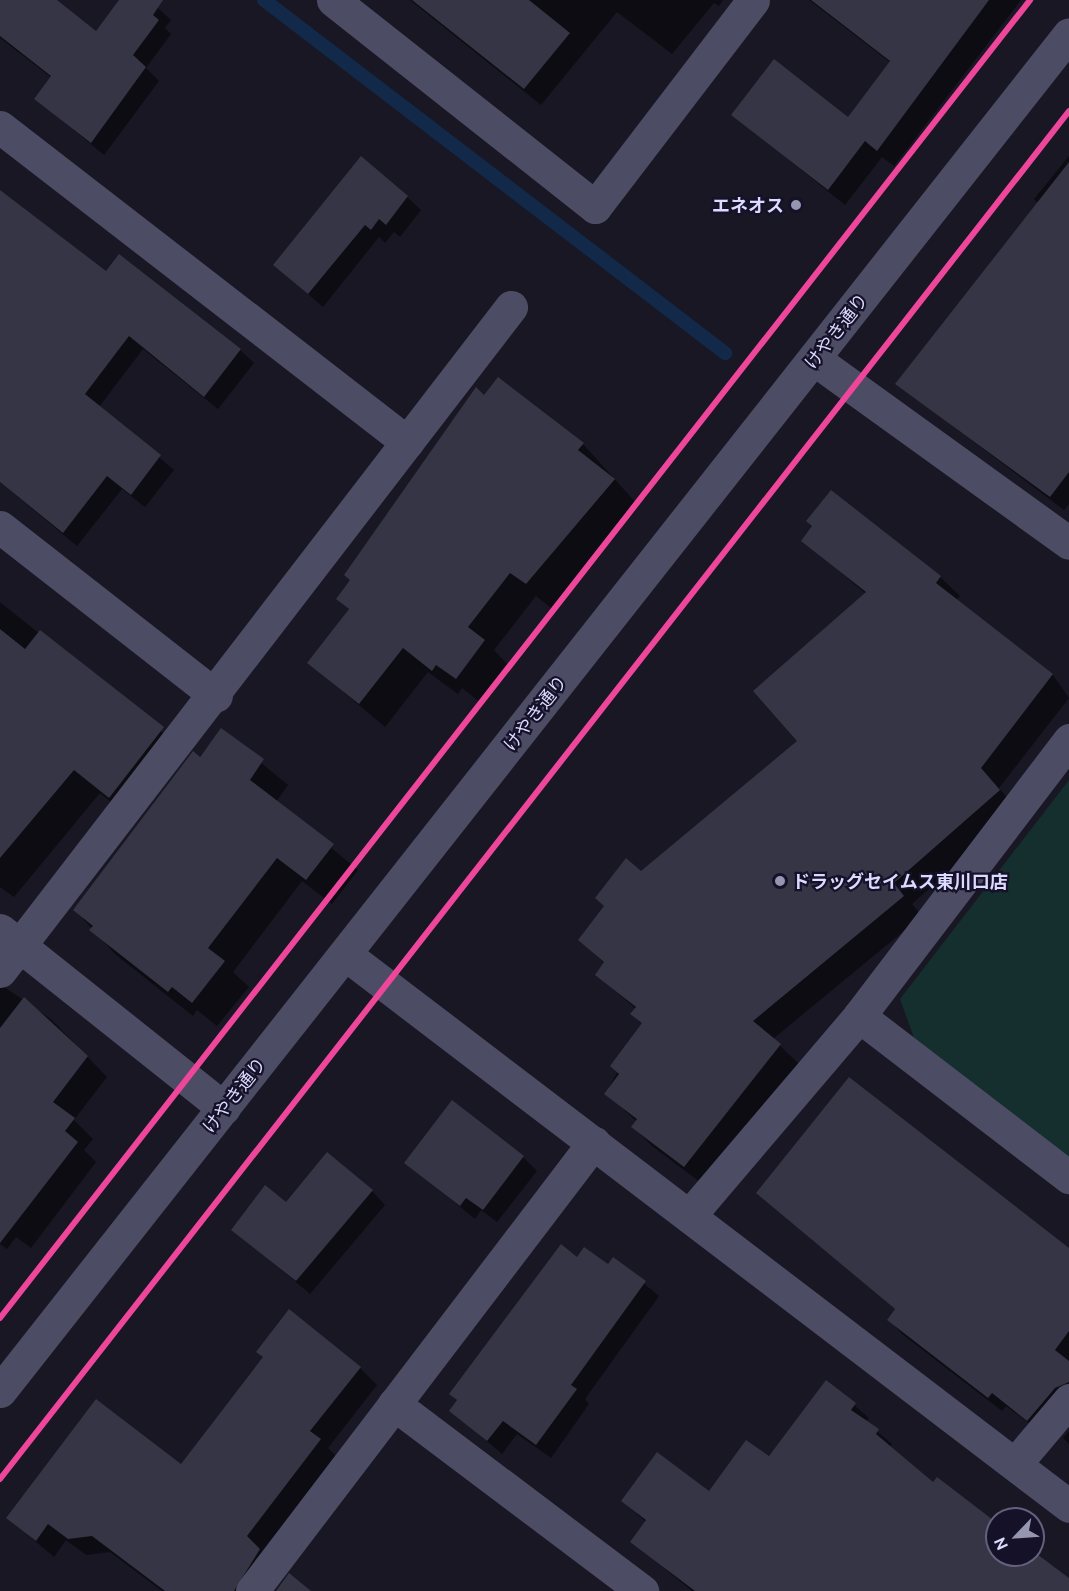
<!DOCTYPE html>
<meta charset="utf-8">
<style>
body{margin:0}
#map{position:relative;width:1069px;height:1591px;overflow:hidden;background:#181723;font-family:Ubuntu,"Noto Sans JP",sans-serif}
div>[style]{position:absolute}
[style*='--x']{left:calc(var(--x)*1px);top:calc(var(--y)*1px);width:calc(var(--w)*1px);rotate:calc(var(--a)*1deg)}
.green>*{inset:0;background:#152e2e}
.shadow>*{inset:0;background:#0007}
.stream>*{height:14px;margin:-7px;padding:0 7px;transform-origin:7px;border-radius:7px;background:#122949}
.building>*{inset:0;background:#363545}
.minor>*{height:33px;margin:-16.5px;padding:0 16.5px;transform-origin:16.5px;border-radius:16.5px;background:#4c4d64}
.cycleway>*{height:6px;margin:-3px;padding:0 3px;transform-origin:3px;border-radius:3px;background:#ed469a}
.dots>*{width:16px;height:16px;translate:-50% -50%;box-sizing:border-box;border:3px solid #141129;border-radius:50%}
span{translate:-50% -50%;white-space:nowrap;text-align:center;line-height:1.15;-webkit-text-stroke:4.5px #141129;paint-order:stroke}
.poi-label{font-size:18px;color:#dcdafe;font-weight:700}
.right{translate:-100% -50%;text-align:right}
.left{translate:0 -50%;text-align:left}
.street-label{font-size:18px;color:#dcdafe}
.north{position:absolute;left:985px;top:1507px;width:60px;height:60px;box-sizing:border-box;background:#141129;border:2px solid #64617e;border-radius:50%;rotate:245deg;font-size:16px;font-weight:700;line-height:24px;text-align:center;color:#dcdafe}
.north::after{content:'';display:block;margin:auto;width:21px;height:27px;background:#9796b1;clip-path:polygon(50% 0,100% 100%,50% 72%,0 100%)}
</style>
<div id="map">
<div class="green">
<div style="clip-path:polygon(1069px 780px,1069px 1158px,914px 1038px,900px 999px)"></div>
</div>
<div class="shadow">
<div style="clip-path:polygon(0 0,54px 0,97px 33px,121px 0,149px 0,171px 20px,165px 28px,171px 34px,146px 68px,159px 81px,104px 155px,36px 99px,52px 78px,0 38px)"></div>
<div style="clip-path:polygon(410px 0,723px 0,719px 6px,714px 3px,672px 54px,617px 12px,541px 105px)"></div>
<div style="clip-path:polygon(809px 0,1021px 0,894px 166px,882px 157px,845px 205px,733px 115px,848px 119px,891px 63px)"></div>
<div style="clip-path:polygon(1069px 156px,1069px 504px,1064px 510px,897px 384px,1039px 204px,1034px 199px)"></div>
<div style="clip-path:polygon(0 192px,106px 273px,240px 350px,254px 363px,218px 409px,143px 349px,99px 407px,174px 470px,145px 507px,122px 489px,77px 546px,0 482px)"></div>
<div style="clip-path:polygon(407px 197px,421px 210px,400px 237px,394px 232px,385px 243px,379px 237px,323px 307px,275px 265px)"></div>
<div style="clip-path:polygon(498px 379px,583px 444px,638px 505px,551px 608px,536px 596px,494px 650px,509px 666px,481px 703px,462px 688px,458px 694px,428px 672px,385px 727px,309px 663px,349px 610px,338px 599px)"></div>
<div style="clip-path:polygon(803px 540px,940px 577px,960px 596px,956px 600px,1053px 675px,1069px 698px,999px 788px,1018px 810px,912px 904px,922px 916px,773px 1039px,799px 1064px,704px 1185px,652px 1146px,633px 1127px,637px 1122px,606px 1093px,643px 1024px,632px 1014px,636px 1009px,597px 975px,605px 964px,580px 940px,641px 873px,799px 742px,866px 594px)"></div>
<div style="clip-path:polygon(0 602px,188px 753px,135px 822px,100px 793px,14px 897px,0 887px)"></div>
<div style="clip-path:polygon(221px 730px,288px 785px,276px 802px,358px 870px,332px 904px,302px 881px,233px 972px,249px 987px,217px 1026px,197px 1010px,193px 1016px,116px 955px,75px 910px)"></div>
<div style="clip-path:polygon(0 984px,52px 1020px,107px 1077px,74px 1120px,93px 1139px,84px 1150px,96px 1162px,31px 1248px,16px 1237px,7px 1249px,0 1244px)"></div>
<div style="clip-path:polygon(523px 1157px,537px 1171px,497px 1222px,481px 1210px,475px 1219px,406px 1163px)"></div>
<div style="clip-path:polygon(372px 1191px,385px 1205px,310px 1294px,233px 1229px,287px 1204px)"></div>
<div style="clip-path:polygon(758px 1193px,1069px 1249px,1069px 1406px,1042px 1433px,1006px 1406px,1002px 1411px,902px 1334px,889px 1320px,896px 1310px)"></div>
<div style="clip-path:polygon(614px 1259px,659px 1296px,585px 1399px,589px 1404px,551px 1458px,517px 1434px,502px 1454px,451px 1411px,458px 1402px,451px 1394px)"></div>
<div style="clip-path:polygon(258px 1352px,360px 1368px,377px 1385px,328px 1448px,337px 1457px,258px 1591px,162px 1591px,110px 1552px,86px 1555px,66px 1540px,54px 1557px,8px 1518px,182px 1466px,264px 1358px)"></div>
<div style="clip-path:polygon(827px 1382px,869px 1418px,866px 1422px,892px 1444px,889px 1448px,997px 1538px,997px 1555px,1069px 1583px,1067px 1591px,692px 1591px,632px 1542px,646px 1522px,623px 1501px,709px 1493px,769px 1458px)"></div>
<div style="clip-path:polygon(1069px 1431px,1069px 1444px,1063px 1438px)"></div>
</div>
<div class="stream">
<div style="--x:264;--y:0;--w:581;--a:37.44"></div>
</div>
<div class="building">
<div style="clip-path:polygon(0 0,57px 0,96px 31px,119px 0,163px 0,153px 15px,159px 20px,133px 55px,146px 67px,91px 143px,34px 99px,51px 76px,0 36px)"></div>
<div style="clip-path:polygon(412px 0,529px 0,570px 33px,524px 89px)"></div>
<div style="clip-path:polygon(811px 0,989px 0,877px 151px,865px 141px,828px 190px,731px 115px,774px 59px,848px 117px,890px 61px)"></div>
<div style="clip-path:polygon(361px 156px,408px 196px,386px 225px,379px 219px,371px 230px,365px 225px,308px 294px,273px 265px)"></div>
<div style="clip-path:polygon(1069px 162px,1069px 472px,1050px 497px,895px 384px)"></div>
<div style="clip-path:polygon(0 190px,106px 271px,119px 254px,241px 349px,204px 397px,129px 336px,85px 394px,161px 455px,131px 495px,107px 476px,63px 533px,0 482px)"></div>
<div style="clip-path:polygon(498px 377px,584px 443px,578px 450px,615px 479px,526px 584px,510px 573px,468px 627px,485px 640px,456px 679px,436px 665px,432px 671px,403px 648px,359px 704px,307px 663px,349px 609px,336px 599px,350px 580px,344px 575px,476px 387px,484px 395px)"></div>
<div style="clip-path:polygon(831px 490px,941px 576px,936px 583px,1053px 674px,981px 768px,1000px 790px,894px 883px,904px 896px,753px 1021px,781px 1044px,684px 1167px,631px 1127px,637px 1119px,604px 1094px,619px 1074px,610px 1066px,642px 1023px,630px 1014px,636px 1007px,595px 975px,604px 962px,578px 940px,604px 906px,595px 898px,626px 858px,641px 871px,797px 741px,753px 691px,866px 592px,801px 541px,812px 526px,806px 521px)"></div>
<div style="clip-path:polygon(0 629px,25px 649px,40px 630px,164px 727px,109px 798px,74px 770px,0 858px)"></div>
<div style="clip-path:polygon(221px 728px,264px 759px,250px 780px,334px 844px,306px 880px,277px 858px,208px 948px,225px 961px,192px 1003px,172px 987px,168px 992px,89px 930px,93px 926px,73px 910px,193px 751px,200px 757px)"></div>
<div style="clip-path:polygon(24px 997px,88px 1056px,53px 1102px,75px 1118px,65px 1131px,78px 1142px,0 1243px,0 1028px)"></div>
<div style="clip-path:polygon(849px 1077px,1069px 1248px,1069px 1331px,1055px 1350px,1069px 1361px,1069px 1382px,1055px 1388px,1027px 1421px,992px 1393px,988px 1398px,887px 1320px,895px 1309px,756px 1193px)"></div>
<div style="clip-path:polygon(452px 1100px,524px 1156px,483px 1210px,466px 1198px,460px 1206px,404px 1163px)"></div>
<div style="clip-path:polygon(327px 1152px,373px 1190px,296px 1281px,231px 1230px,265px 1185px,286px 1202px)"></div>
<div style="clip-path:polygon(561px 1244px,577px 1257px,584px 1247px,608px 1264px,613px 1257px,646px 1281px,571px 1385px,577px 1389px,536px 1445px,503px 1421px,487px 1441px,449px 1411px,457px 1400px,449px 1394px)"></div>
<div style="clip-path:polygon(289px 1309px,361px 1367px,310px 1431px,321px 1439px,247px 1536px,260px 1549px,234px 1591px,165px 1591px,92px 1536px,68px 1539px,48px 1524px,36px 1541px,6px 1518px,96px 1399px,181px 1464px,263px 1357px,256px 1352px)"></div>
<div style="clip-path:polygon(826px 1380px,856px 1403px,851px 1410px,879px 1429px,876px 1434px,933px 1482px,937px 1477px,997px 1523px,997px 1555px,1033px 1551px,1069px 1578px,1069px 1591px,695px 1591px,630px 1542px,646px 1520px,621px 1501px,657px 1452px,709px 1491px,746px 1440px,769px 1456px)"></div>
<div style="clip-path:polygon(289px 1573px,311px 1591px,276px 1591px)"></div>
</div>
<div class="minor">
<div style="--x:333;--y:0;--w:334;--a:38.3"></div>
<div style="--x:595;--y:207;--w:260;--a:-52.6"></div>
<div style="--x:0;--y:127;--w:515;--a:37.74"></div>
<div style="--x:814;--y:359;--w:314;--a:35.8"></div>
<div style="--x:0;--y:527;--w:274;--a:38"></div>
<div style="--x:0;--y:930;--w:286;--a:38.5"></div>
<div style="--x:345;--y:954;--w:910;--a:37.32"></div>
<div style="--x:0;--y:971;--w:838;--a:-52.42"></div>
<div style="--x:859;--y:1016;--w:265;--a:37.5"></div>
<div style="--x:689;--y:1216;--w:262;--a:-49.6"></div>
<div style="--x:859;--y:1016;--w:347;--a:-52.7"></div>
<div style="--x:0;--y:1391;--w:1727;--a:-51.77"></div>
<div style="--x:394;--y:1404;--w:311;--a:37"></div>
<div style="--x:1015;--y:1464;--w:84;--a:-49.8"></div>
<div style="--x:252;--y:1591;--w:564;--a:-52.7"></div>
</div>
<div class="cycleway">
<div style="--x:0;--y:1318;--w:1673;--a:-51.99"></div>
<div style="--x:0;--y:1479;--w:1736;--a:-51.99"></div>
</div>
<div class="dots">
<div style="left:796px;top:205px;background:#9796b1"></div>
<div style="left:780px;top:881px;background:#9796b1"></div>
</div>
<div class="poi-label">
<span class="right" style="left:784px;top:205px">エネオス</span>
<span class="left" style="left:792px;top:881px">ドラッグセイムス東川口店</span>
</div>
<div class="street-label">
<span style="left:836px;top:331px;rotate:-52deg">けやき通り</span>
<span style="left:535px;top:713px;rotate:-52deg">けやき通り</span>
<span style="left:234px;top:1095px;rotate:-52deg">けやき通り</span>
</div>
<div class="north">N</div>
</div>
